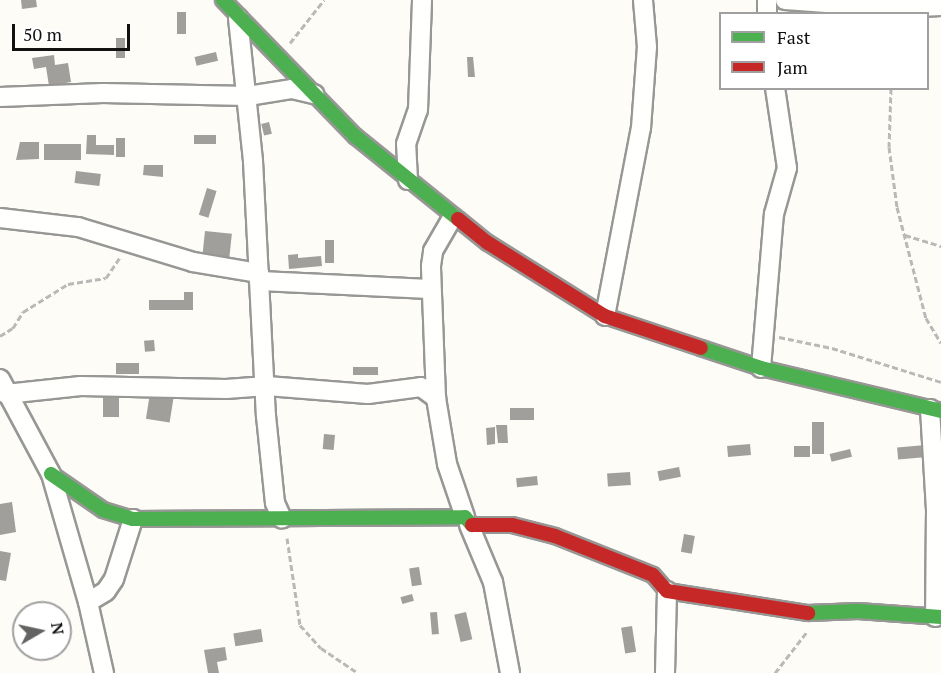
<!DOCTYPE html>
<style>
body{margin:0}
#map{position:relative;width:941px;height:673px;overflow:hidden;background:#fdfcf7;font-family:"PT Serif",serif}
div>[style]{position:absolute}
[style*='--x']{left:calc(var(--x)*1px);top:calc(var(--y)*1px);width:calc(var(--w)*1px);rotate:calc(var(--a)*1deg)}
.building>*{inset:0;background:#a19f9c;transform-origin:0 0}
.path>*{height:3px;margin-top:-1.5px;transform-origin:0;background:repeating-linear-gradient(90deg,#b9b9b8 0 6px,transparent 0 9px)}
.roads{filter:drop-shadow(2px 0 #979795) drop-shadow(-2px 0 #979795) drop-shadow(0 2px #979795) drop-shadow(0 -2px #979795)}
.street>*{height:18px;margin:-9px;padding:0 9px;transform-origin:9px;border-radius:9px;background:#fffffe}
.fast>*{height:14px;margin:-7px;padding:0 7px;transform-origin:7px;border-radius:7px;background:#4caf50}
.jam>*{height:14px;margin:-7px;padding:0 7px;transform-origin:7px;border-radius:7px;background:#c62828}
span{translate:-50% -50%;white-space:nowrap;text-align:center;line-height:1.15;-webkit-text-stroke:6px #fff;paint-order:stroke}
.legend{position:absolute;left:719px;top:12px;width:210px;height:78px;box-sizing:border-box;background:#fff;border:2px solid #a0a0a0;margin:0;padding:8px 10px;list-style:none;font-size:18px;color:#111}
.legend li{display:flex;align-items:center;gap:12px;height:30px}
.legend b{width:30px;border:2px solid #a0a0a0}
.north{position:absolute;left:12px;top:601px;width:60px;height:60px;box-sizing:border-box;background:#fff;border:2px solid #a0a0a0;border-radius:50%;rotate:81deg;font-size:16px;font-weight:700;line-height:24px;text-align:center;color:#111}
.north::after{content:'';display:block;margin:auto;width:21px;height:27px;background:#646362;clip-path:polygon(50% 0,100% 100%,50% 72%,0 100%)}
.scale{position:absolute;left:12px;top:24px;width:118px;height:27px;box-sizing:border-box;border:3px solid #111;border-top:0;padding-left:8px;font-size:18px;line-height:21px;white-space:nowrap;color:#111;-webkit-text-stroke:4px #fff;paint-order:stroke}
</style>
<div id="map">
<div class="building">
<div style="clip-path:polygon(21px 0,36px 0,37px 7px,22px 9px)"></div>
<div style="left:177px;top:12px;width:9px;height:22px"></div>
<div style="left:116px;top:38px;width:9px;height:20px"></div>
<div style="left:216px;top:52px;width:9px;height:22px;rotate:77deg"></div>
<div style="clip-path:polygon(54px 55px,55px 65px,68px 63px,71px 82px,49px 86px,46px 67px,34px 69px,32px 58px)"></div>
<div style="clip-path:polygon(467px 57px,473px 57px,475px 77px,468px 77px)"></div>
<div style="left:269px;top:122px;width:12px;height:8px;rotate:76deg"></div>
<div style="clip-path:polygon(87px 135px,96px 135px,96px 145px,114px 145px,114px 155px,86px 154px)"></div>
<div style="left:216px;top:135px;width:9px;height:22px;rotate:90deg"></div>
<div style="left:116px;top:138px;width:9px;height:19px"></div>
<div style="clip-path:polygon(20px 142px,39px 142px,39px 159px,16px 160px)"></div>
<div style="left:81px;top:144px;width:16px;height:37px;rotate:90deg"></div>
<div style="clip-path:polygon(144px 165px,163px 165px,163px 177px,143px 175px)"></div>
<div style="left:76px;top:171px;width:25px;height:12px;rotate:7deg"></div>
<div style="left:207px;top:188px;width:10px;height:28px;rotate:17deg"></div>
<div style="left:205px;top:231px;width:27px;height:27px;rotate:6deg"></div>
<div style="left:325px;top:240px;width:9px;height:23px"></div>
<div style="clip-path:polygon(298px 254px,298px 258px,321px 256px,322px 266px,289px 269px,288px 255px)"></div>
<div style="clip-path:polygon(184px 292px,193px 292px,193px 310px,149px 310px,149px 300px,184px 300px)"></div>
<div style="left:154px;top:340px;width:11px;height:10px;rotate:85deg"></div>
<div style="left:116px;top:363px;width:23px;height:11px"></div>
<div style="left:378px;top:367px;width:8px;height:25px;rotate:90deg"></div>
<div style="left:103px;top:388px;width:16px;height:29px"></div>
<div style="left:150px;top:393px;width:24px;height:26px;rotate:9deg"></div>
<div style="left:534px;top:408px;width:12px;height:24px;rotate:90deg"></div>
<div style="left:812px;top:422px;width:12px;height:32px"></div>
<div style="clip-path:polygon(496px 425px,507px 425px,508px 443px,498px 443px)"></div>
<div style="clip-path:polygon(495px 427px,495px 444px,487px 445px,486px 428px)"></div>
<div style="left:324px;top:434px;width:11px;height:15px;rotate:5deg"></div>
<div style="left:750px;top:444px;width:11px;height:23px;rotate:85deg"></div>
<div style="left:926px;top:445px;width:12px;height:29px;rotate:85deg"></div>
<div style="left:794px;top:446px;width:16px;height:11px"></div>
<div style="left:850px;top:449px;width:8px;height:21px;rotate:76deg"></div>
<div style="left:679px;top:467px;width:10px;height:22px;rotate:79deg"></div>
<div style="left:630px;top:472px;width:13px;height:23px;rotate:86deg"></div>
<div style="left:537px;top:476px;width:9px;height:21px;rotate:84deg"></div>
<div style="clip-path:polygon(12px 502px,16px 532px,0 535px,0 504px)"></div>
<div style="left:684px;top:534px;width:11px;height:18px;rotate:10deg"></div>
<div style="clip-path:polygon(0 551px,11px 553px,6px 581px,0 580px)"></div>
<div style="left:419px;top:567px;width:18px;height:10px;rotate:81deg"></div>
<div style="left:412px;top:594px;width:7px;height:12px;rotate:74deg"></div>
<div style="left:437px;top:612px;width:22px;height:7px;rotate:85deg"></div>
<div style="left:466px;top:612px;width:28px;height:12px;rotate:77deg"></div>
<div style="left:632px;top:626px;width:26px;height:11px;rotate:81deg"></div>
<div style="left:261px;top:629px;width:13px;height:28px;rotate:81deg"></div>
<div style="clip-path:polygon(225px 647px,227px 660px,217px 662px,219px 673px,208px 673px,204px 650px)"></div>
</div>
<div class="path">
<div style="--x:290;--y:43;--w:55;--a:-51.7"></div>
<div style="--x:891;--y:88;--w:59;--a:91.9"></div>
<div style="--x:889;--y:147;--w:61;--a:82.4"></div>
<div style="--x:897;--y:207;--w:115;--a:75.4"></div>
<div style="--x:926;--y:318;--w:29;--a:59"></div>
<div style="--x:905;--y:235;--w:38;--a:17"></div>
<div style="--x:0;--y:336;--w:15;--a:-32"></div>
<div style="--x:13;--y:328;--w:19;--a:-58"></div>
<div style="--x:23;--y:312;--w:53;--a:-31.9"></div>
<div style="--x:68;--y:284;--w:38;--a:-9"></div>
<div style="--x:106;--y:278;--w:25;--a:-56"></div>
<div style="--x:779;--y:337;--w:54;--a:11.7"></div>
<div style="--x:832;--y:348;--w:114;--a:17.3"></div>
<div style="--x:287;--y:538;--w:88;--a:81.5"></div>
<div style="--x:300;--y:625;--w:31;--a:48"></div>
<div style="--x:321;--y:648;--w:45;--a:34"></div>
<div style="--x:775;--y:673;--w:51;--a:-52.2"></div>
</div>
<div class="roads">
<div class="street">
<div style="--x:785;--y:0;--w:111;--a:4.1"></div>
<div style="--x:896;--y:8;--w:45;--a:-2.5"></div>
<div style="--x:767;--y:14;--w:14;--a:-90"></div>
<div style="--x:238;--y:18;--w:144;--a:84"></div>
<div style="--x:253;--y:161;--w:255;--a:87.1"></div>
<div style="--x:266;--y:416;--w:87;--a:84.1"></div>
<div style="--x:275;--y:503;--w:17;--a:66"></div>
<div style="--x:0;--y:97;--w:103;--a:-2.2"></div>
<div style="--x:103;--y:93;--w:145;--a:1.2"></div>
<div style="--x:248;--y:96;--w:45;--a:-9"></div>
<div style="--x:292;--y:89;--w:23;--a:13"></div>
<div style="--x:408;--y:180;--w:36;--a:-93"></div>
<div style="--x:406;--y:144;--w:36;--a:-71"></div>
<div style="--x:418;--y:110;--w:110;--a:-87.9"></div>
<div style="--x:0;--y:218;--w:79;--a:6.6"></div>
<div style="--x:78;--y:227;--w:120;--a:16.9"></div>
<div style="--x:193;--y:262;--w:67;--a:9.5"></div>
<div style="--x:259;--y:281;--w:172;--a:2.7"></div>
<div style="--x:605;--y:316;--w:191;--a:-79.2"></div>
<div style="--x:641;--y:128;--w:81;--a:-85.8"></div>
<div style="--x:647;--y:47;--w:47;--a:-94.9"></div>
<div style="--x:761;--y:368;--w:155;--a:-85.2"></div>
<div style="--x:774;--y:214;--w:48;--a:-74.2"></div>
<div style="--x:787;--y:168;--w:81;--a:-98.5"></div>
<div style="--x:0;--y:379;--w:108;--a:61.8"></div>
<div style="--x:51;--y:474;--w:133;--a:73.9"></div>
<div style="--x:88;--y:602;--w:73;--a:77.3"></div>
<div style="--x:6;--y:394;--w:75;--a:-6.1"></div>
<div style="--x:81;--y:386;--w:145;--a:1.2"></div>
<div style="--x:226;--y:389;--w:41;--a:-4.2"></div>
<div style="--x:267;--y:386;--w:101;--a:4.5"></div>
<div style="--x:368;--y:394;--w:53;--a:-7.5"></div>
<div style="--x:421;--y:387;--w:19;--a:36"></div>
<div style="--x:436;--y:398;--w:67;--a:80.5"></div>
<div style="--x:447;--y:464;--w:56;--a:71.2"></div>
<div style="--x:436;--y:398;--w:132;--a:-92.2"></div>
<div style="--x:431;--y:266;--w:15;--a:-82"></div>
<div style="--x:433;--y:251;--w:39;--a:-60"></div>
<div style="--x:930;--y:409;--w:101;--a:86.6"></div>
<div style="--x:936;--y:510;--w:107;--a:90.5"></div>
<div style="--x:469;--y:525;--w:62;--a:67.2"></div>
<div style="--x:493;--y:582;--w:93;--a:79.4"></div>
<div style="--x:88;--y:602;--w:21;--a:-31"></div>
<div style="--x:106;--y:591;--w:14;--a:-56"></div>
<div style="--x:114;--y:579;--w:63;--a:-72.4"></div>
<div style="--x:665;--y:673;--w:82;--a:-88.6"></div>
</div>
<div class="fast">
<div style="--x:223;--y:0;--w:190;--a:45.9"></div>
<div style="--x:355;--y:136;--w:132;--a:38.9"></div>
<div style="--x:701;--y:348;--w:63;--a:18.4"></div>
<div style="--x:761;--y:368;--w:185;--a:13.4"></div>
<div style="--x:51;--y:474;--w:63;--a:34.7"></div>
<div style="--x:103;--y:510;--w:31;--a:17"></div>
<div style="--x:133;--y:519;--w:332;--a:-0.3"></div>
<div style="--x:465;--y:517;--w:11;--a:49"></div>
<div style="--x:808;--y:613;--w:50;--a:-2.3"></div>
<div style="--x:858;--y:611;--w:83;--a:4.1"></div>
</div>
<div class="jam">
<div style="--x:458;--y:219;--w:38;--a:39"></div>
<div style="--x:488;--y:243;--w:138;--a:32"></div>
<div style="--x:605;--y:316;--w:101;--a:18.4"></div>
<div style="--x:472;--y:525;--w:40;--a:0"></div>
<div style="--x:512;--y:525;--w:44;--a:14.3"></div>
<div style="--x:555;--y:536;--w:105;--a:21.7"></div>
<div style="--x:653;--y:575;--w:21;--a:49"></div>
<div style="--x:667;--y:591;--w:143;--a:8.9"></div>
</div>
</div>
<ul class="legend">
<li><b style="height:8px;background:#4caf50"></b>Fast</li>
<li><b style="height:8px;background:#c62828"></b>Jam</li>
</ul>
<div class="north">N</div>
<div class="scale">50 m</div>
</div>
